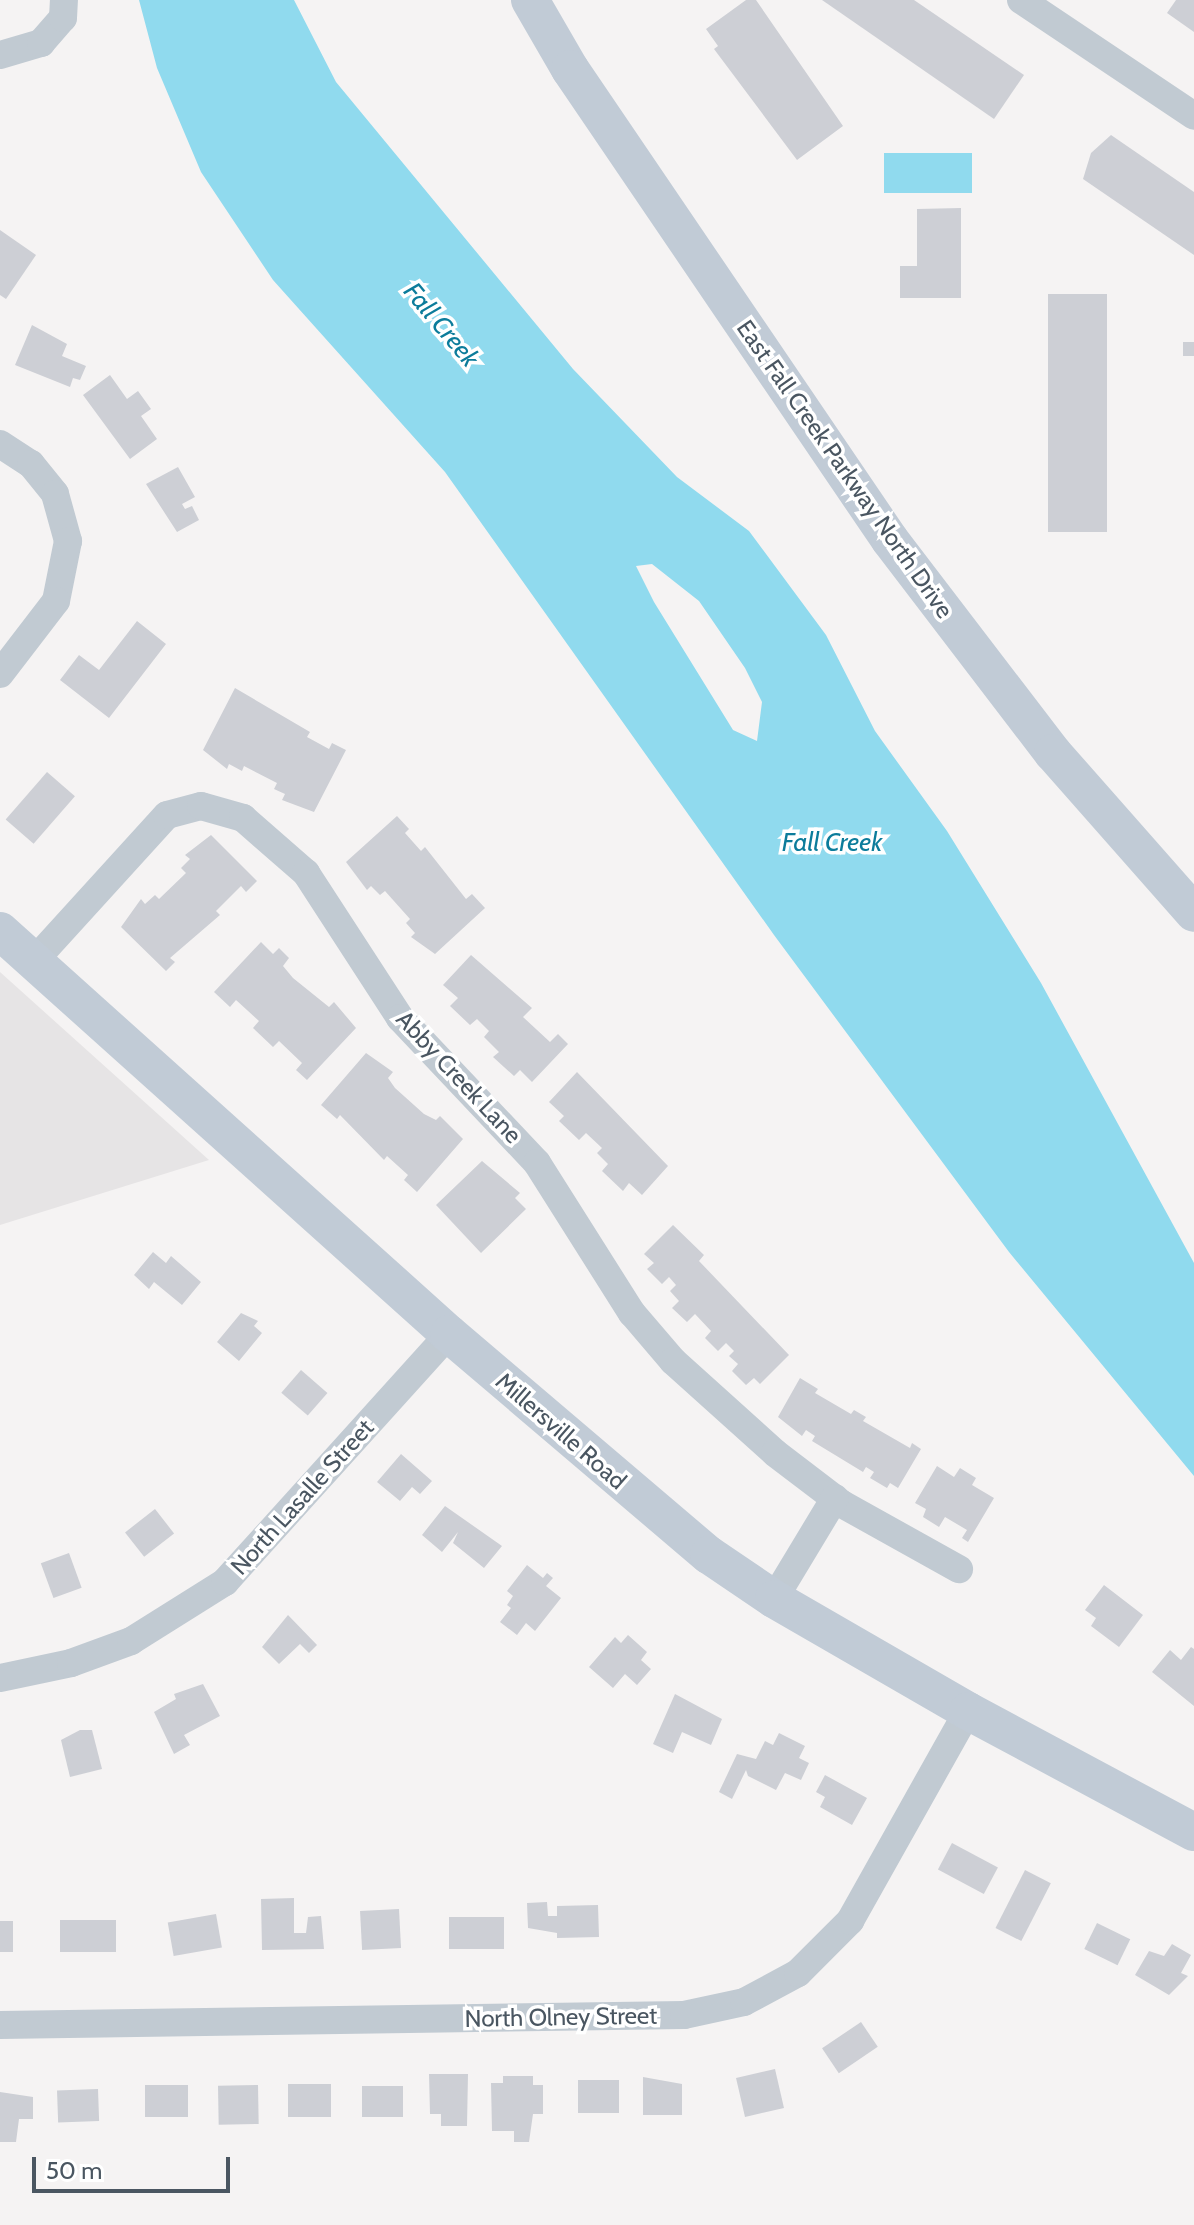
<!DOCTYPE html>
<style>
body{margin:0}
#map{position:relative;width:1194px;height:2225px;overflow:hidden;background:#f5f3f3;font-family:Cabin,sans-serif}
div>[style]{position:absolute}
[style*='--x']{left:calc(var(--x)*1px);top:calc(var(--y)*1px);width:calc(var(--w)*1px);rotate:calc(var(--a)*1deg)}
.education>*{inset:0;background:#e6e4e5}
.water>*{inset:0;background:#90daee;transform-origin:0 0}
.building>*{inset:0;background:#cdcfd5;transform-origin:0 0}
.street>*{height:28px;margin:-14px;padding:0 14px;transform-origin:14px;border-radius:14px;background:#c1cad2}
.secondary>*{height:38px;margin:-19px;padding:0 19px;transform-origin:19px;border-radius:19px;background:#c1cbd6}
span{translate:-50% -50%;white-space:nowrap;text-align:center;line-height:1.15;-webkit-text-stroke:7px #fff;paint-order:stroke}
.street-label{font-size:24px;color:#4a5661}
.water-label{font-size:26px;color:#0c7c9b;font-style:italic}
.scale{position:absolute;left:32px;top:2157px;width:198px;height:36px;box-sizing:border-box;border:4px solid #4a5661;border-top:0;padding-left:10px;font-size:24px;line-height:28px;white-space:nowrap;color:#4a5661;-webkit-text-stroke:6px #fff;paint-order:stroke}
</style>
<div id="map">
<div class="education">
<div style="clip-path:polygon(0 972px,209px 1160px,0 1225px)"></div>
</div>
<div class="water">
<div style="clip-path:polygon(evenodd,139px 0,294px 0,336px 82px,573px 369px,677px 477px,749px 531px,826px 635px,875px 731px,947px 831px,1041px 983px,1194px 1263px,1194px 1476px,1009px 1252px,774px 935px,445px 472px,273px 280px,201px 172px,157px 68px,139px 0,652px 564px,699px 601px,745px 668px,762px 702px,757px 741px,733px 730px,654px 602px,636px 566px,652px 564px)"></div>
<div style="left:884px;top:153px;width:88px;height:40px"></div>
</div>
<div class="building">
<div style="clip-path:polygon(746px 0,756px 0,843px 126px,797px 160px,714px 49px,718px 46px,706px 29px)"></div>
<div style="clip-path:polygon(822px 0,914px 0,1024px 75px,994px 119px)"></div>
<div style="clip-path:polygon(1176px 0,1194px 0,1194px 32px,1167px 13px)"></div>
<div style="clip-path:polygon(1111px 135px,1194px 192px,1194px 255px,1083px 179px,1091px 153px)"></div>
<div style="clip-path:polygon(961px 208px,961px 298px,900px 298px,900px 266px,917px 266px,917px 209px)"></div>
<div style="clip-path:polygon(0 230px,36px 255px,6px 299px,0 295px)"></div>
<div style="left:1048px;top:294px;width:59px;height:238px"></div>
<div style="clip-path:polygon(32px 325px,67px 344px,62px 356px,86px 366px,80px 380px,73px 378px,70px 387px,15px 365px)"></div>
<div style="left:1183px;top:342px;width:11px;height:14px"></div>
<div style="clip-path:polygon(110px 375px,127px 399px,138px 391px,151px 409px,141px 416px,157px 439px,130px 459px,83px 395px)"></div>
<div style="clip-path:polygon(178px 467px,195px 497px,182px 504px,185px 509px,192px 506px,199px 520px,177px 532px,146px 484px)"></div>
<div style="clip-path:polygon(137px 621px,166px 644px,109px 718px,60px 680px,79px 655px,99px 670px)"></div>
<div style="clip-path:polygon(235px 688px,310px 732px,307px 737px,329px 749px,332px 743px,346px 750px,314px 812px,282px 800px,285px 794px,274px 789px,277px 783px,244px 766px,242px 771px,229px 764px,227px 769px,203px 750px)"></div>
<div style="left:47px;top:772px;width:37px;height:63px;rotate:41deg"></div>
<div style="clip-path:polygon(397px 816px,409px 829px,405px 833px,421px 851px,425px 847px,466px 899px,472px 894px,485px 908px,435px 954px,411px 937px,415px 933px,406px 923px,410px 919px,385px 891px,380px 895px,371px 886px,367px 890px,346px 862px)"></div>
<div style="clip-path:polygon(211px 835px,257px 881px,246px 892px,241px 886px,216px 911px,220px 915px,170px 958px,175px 962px,166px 971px,121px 927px,141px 899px,145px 904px,155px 895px,159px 899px,186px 873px,181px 868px,190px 859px,185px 855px)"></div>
<div style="clip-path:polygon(261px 942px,273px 954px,279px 948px,289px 958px,283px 966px,293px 978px,329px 1007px,334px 1002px,356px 1028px,307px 1080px,296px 1070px,302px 1063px,279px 1041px,273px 1047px,253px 1028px,259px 1021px,236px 1000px,230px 1007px,214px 992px)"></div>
<div style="clip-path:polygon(471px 955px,532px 1008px,523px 1017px,550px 1042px,558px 1034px,568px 1044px,532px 1082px,520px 1070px,514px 1076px,493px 1057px,499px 1052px,484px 1037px,489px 1031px,477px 1019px,470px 1025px,450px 1006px,458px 998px,443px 985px)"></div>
<div style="clip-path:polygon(366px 1053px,393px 1072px,388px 1078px,395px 1088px,424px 1114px,436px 1120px,440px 1116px,463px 1139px,417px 1192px,404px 1180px,408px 1175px,387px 1156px,384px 1160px,340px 1115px,337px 1119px,321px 1105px)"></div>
<div style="clip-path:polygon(577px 1072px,668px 1166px,642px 1195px,629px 1183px,623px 1191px,602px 1171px,608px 1164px,597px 1153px,602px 1148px,586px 1133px,579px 1140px,559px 1121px,564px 1116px,549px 1102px)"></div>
<div style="clip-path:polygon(482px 1161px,520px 1193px,515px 1198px,526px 1209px,481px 1253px,436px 1205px)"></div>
<div style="clip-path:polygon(673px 1225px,704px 1255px,699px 1261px,789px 1355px,760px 1384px,754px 1378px,746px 1385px,732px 1371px,738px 1364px,729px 1356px,734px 1351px,726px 1343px,718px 1351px,705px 1338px,711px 1331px,695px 1314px,687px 1322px,672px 1308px,679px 1301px,670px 1291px,676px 1285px,669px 1277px,662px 1284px,647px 1269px,654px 1263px,644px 1254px)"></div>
<div style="clip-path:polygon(153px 1252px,166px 1263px,171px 1256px,201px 1282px,182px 1305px,154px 1282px,149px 1289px,134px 1275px)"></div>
<div style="clip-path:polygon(241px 1313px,258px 1321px,254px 1326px,262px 1333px,239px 1361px,217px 1342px)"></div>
<div style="left:301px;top:1370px;width:35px;height:30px;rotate:41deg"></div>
<div style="clip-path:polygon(800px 1378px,818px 1389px,815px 1393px,851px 1414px,854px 1410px,866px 1417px,863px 1421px,910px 1448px,912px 1443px,921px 1449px,898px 1488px,890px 1483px,887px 1488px,870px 1478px,874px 1472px,866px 1467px,863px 1472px,812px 1441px,815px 1436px,806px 1430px,802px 1436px,778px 1417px)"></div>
<div style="clip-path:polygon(401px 1454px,432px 1481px,420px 1494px,412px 1487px,400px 1501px,377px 1482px)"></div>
<div style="clip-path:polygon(937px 1466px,954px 1477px,960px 1468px,976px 1478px,972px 1485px,994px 1498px,968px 1542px,962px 1538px,967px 1530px,945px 1517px,939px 1527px,923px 1517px,926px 1509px,915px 1503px)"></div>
<div style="clip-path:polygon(445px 1506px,502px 1546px,484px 1568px,453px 1543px,458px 1532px,442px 1552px,422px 1535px)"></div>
<div style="left:155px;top:1509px;width:31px;height:38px;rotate:52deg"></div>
<div style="left:69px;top:1553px;width:37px;height:30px;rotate:70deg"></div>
<div style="clip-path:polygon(527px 1565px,543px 1578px,547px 1573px,553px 1578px,546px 1586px,561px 1598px,535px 1631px,526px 1623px,517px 1635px,500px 1622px,511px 1608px,507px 1605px,513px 1596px,507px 1591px)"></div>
<div style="clip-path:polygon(1104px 1585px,1143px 1615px,1119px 1647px,1091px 1626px,1096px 1618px,1085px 1610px)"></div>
<div style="clip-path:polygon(288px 1615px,317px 1645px,309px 1653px,300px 1644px,279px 1664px,262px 1647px)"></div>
<div style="clip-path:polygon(628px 1635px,647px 1652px,641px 1660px,651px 1669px,637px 1685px,625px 1674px,613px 1688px,589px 1667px,615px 1637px,621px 1643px)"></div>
<div style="clip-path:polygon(1191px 1647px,1194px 1649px,1194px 1706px,1152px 1672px,1170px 1650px,1181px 1660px)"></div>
<div style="clip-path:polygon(203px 1684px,220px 1716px,184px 1735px,190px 1745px,174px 1754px,154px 1712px,176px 1699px,174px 1694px)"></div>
<div style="clip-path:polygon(675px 1694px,722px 1719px,711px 1745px,682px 1732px,673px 1753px,653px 1744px)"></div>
<div style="clip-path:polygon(80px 1730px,92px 1730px,102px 1769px,70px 1777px,61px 1740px)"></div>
<div style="clip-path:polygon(779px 1733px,805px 1746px,799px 1758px,809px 1763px,801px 1780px,785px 1773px,776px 1790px,748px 1776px,746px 1770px,732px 1799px,719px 1792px,737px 1754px,756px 1759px,765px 1741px,773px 1745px)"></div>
<div style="clip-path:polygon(825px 1775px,867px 1798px,852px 1825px,820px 1807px,825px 1797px,816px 1792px)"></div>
<div style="left:952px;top:1843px;width:52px;height:30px;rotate:28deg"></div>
<div style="left:1025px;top:1870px;width:29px;height:65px;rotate:27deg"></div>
<div style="clip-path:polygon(294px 1898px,294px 1933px,306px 1933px,308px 1917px,321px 1916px,324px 1949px,262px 1950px,261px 1899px)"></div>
<div style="clip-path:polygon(547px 1902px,548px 1916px,557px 1916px,557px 1906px,598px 1905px,599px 1937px,557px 1938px,557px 1933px,528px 1928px,527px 1903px)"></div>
<div style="left:399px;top:1909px;width:39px;height:39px;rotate:87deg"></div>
<div style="left:216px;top:1914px;width:34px;height:49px;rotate:80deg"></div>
<div style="left:504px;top:1917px;width:32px;height:55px;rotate:90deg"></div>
<div style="left:60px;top:1920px;width:56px;height:32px"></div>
<div style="left:0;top:1921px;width:13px;height:31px"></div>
<div style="left:1097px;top:1923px;width:37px;height:29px;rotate:26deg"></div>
<div style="clip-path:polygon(1172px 1944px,1191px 1955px,1181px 1973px,1188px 1976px,1169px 1995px,1135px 1975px,1149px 1951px,1164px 1956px)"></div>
<div style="left:861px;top:2022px;width:30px;height:47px;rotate:56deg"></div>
<div style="left:775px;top:2069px;width:40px;height:40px;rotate:77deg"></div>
<div style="clip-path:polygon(429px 2074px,468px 2074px,467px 2126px,441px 2126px,441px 2114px,430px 2114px)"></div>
<div style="clip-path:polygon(503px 2076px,533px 2076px,533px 2085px,543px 2085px,543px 2114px,533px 2114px,529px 2142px,514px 2142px,514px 2131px,492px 2131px,491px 2083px,503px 2083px)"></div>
<div style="clip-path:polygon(643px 2077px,682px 2084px,682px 2115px,643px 2115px)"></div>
<div style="left:619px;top:2080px;width:33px;height:41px;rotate:90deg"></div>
<div style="left:331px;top:2084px;width:33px;height:43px;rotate:90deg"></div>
<div style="left:145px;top:2085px;width:43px;height:32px"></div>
<div style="left:258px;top:2085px;width:39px;height:40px;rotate:89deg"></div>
<div style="left:362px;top:2086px;width:41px;height:31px"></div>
<div style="left:98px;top:2089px;width:32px;height:41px;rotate:88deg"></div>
<div style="clip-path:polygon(0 2092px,33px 2097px,33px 2119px,19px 2119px,16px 2142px,0 2142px)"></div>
</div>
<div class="street">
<div style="--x:1021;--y:0;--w:208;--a:33.8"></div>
<div style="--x:0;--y:55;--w:43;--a:-16.3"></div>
<div style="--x:41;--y:43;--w:33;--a:-49"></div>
<div style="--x:63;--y:18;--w:18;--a:-87"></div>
<div style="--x:0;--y:444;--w:37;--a:33"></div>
<div style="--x:31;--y:464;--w:38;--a:51"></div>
<div style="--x:55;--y:494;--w:49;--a:74.5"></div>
<div style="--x:68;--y:541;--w:61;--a:101.3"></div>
<div style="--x:56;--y:601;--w:92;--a:127.5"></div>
<div style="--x:34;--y:961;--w:197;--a:-47.7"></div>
<div style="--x:167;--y:815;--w:35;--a:-15"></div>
<div style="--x:201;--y:806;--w:44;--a:15.9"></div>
<div style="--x:243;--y:818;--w:84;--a:41.1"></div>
<div style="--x:306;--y:873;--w:173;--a:57"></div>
<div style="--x:400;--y:1018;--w:199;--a:46.6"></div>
<div style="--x:537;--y:1163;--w:178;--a:57.7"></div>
<div style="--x:632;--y:1313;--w:63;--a:49.5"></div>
<div style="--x:673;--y:1361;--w:137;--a:42"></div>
<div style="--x:775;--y:1453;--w:84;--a:37.3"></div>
<div style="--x:842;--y:1504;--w:134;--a:29.1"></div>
<div style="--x:774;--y:1599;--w:118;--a:-58.9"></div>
<div style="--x:0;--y:1678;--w:73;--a:-11.9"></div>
<div style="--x:71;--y:1663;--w:64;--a:-20.1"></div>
<div style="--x:131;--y:1641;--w:111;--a:-32.1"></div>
<div style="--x:225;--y:1582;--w:334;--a:-47.9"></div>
<div style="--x:0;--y:2025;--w:684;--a:-0.84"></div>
<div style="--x:684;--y:2015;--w:61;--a:-12.2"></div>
<div style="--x:744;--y:2002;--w:61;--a:-28.2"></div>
<div style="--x:798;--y:1973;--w:74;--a:-45"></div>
<div style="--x:850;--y:1921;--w:241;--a:-60.7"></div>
</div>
<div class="secondary">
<div style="--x:530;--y:0;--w:80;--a:59.9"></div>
<div style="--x:570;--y:69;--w:569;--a:55.81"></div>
<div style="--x:890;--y:540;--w:268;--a:52.6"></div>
<div style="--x:1053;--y:753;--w:213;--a:48.6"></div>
<div style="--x:0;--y:931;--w:603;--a:41.91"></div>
<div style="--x:449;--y:1334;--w:341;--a:40.4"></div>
<div style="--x:709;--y:1555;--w:78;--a:34.1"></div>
<div style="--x:774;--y:1599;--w:224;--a:30"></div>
<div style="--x:968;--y:1711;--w:256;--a:28.2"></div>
</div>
<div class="street-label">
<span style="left:845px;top:469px;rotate:55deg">East Fall Creek Parkway North Drive</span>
<span style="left:459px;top:1077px;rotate:47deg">Abby Creek Lane</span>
<span style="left:561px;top:1431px;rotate:41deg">Millersville Road</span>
<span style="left:302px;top:1497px;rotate:-48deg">North Lasalle Street</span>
<span style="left:561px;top:2017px;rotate:-1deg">North Olney Street</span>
</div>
<div class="water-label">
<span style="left:441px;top:325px;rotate:50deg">Fall Creek</span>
<span style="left:832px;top:843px">Fall Creek</span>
</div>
<div class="scale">50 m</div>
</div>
